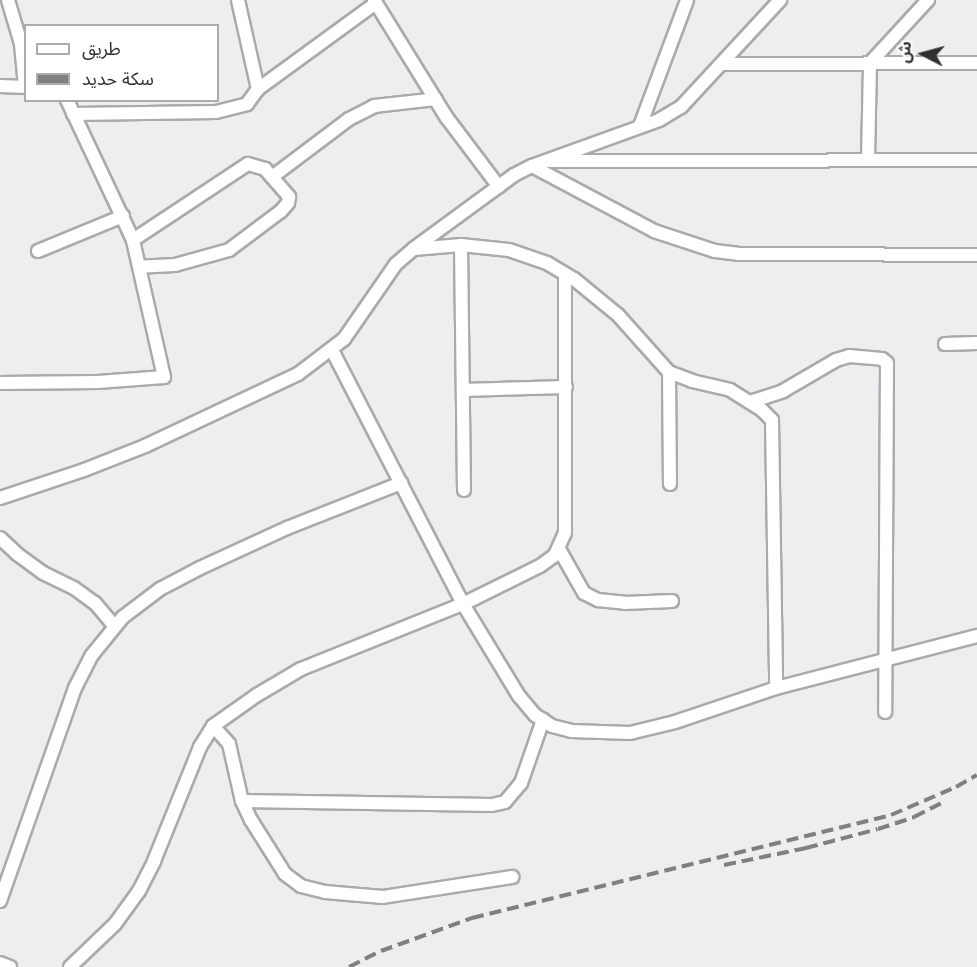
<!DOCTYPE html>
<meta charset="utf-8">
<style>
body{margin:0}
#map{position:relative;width:977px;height:967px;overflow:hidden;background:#eeeef1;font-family:Poppins,"Noto Sans Arabic",sans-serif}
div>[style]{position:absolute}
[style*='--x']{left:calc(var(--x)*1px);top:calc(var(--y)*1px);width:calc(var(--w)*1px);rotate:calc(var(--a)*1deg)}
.roads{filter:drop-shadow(2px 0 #aaaaac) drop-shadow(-2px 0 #aaaaac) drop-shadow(0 2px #aaaaac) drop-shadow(0 -2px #aaaaac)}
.minor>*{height:12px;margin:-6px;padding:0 6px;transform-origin:6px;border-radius:6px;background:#fff}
.rail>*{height:4px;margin-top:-2px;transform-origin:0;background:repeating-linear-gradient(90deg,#808082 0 12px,transparent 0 18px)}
span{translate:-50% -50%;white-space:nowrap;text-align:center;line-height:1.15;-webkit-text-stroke:5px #fff;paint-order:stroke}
.legend{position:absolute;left:24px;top:24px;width:195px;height:78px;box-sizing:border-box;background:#fff;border:2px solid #acacad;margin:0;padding:8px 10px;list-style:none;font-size:18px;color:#303031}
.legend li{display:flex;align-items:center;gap:12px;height:30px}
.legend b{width:30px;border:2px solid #acacad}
.north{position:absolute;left:893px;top:24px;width:60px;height:60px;-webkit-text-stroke:4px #fff;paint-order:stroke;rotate:276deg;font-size:16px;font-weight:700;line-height:24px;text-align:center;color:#303031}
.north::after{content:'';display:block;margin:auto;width:21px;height:27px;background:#303031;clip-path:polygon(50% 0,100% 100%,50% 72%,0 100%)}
</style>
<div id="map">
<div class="roads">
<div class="minor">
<div style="--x:8;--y:0;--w:46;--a:73.5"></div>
<div style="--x:21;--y:44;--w:43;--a:84.7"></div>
<div style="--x:374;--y:0;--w:139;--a:58.3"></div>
<div style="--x:447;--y:118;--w:86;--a:53"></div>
<div style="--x:723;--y:64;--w:254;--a:-0.2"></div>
<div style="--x:0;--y:86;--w:26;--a:2"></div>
<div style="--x:258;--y:89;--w:146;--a:-36.1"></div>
<div style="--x:73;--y:114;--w:143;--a:-0.8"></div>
<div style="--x:216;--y:112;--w:32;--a:-14"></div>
<div style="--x:247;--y:104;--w:19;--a:-54"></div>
<div style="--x:258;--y:89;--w:91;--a:-102.7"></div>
<div style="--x:640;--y:126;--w:134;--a:-69.5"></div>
<div style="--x:868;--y:160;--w:97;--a:-88.8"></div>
<div style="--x:870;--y:63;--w:86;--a:-47.4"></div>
<div style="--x:549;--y:161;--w:428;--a:-0.1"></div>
<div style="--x:532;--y:166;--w:138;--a:28"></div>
<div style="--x:654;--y:231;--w:64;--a:18.2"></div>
<div style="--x:715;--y:251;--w:23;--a:7"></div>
<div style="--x:738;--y:254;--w:239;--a:0.2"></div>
<div style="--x:272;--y:177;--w:96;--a:-37"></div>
<div style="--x:349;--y:119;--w:28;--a:-27"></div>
<div style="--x:374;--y:106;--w:62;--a:-6.4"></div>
<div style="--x:133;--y:240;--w:138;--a:-33.5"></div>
<div style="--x:248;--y:164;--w:18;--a:16"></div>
<div style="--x:265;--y:169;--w:37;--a:49"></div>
<div style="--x:289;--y:197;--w:6;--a:99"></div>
<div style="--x:288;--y:203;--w:11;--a:131"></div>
<div style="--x:281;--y:211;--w:65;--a:143.1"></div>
<div style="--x:229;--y:250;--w:56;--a:164.5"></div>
<div style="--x:175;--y:265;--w:35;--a:177"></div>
<div style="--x:461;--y:245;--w:245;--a:89.3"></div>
<div style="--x:414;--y:249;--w:47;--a:-4.9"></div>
<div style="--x:461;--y:245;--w:48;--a:5.9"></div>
<div style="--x:509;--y:250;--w:40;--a:18.9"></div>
<div style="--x:547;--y:263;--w:31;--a:31"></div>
<div style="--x:574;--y:279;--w:57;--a:39.3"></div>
<div style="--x:618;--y:315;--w:76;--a:48.2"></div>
<div style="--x:669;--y:372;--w:25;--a:21"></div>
<div style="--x:692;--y:381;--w:39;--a:13"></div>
<div style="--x:730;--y:390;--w:38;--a:32"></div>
<div style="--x:762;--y:410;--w:14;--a:45"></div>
<div style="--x:772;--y:420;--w:268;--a:89.1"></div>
<div style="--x:38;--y:251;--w:92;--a:-22.4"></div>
<div style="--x:945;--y:344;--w:32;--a:-2"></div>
<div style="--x:332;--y:350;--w:286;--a:62.7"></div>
<div style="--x:463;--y:604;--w:108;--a:58.7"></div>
<div style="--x:519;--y:696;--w:25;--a:50"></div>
<div style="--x:535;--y:715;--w:20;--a:33"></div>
<div style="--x:552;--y:726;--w:21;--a:14"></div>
<div style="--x:572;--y:731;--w:58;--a:2"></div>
<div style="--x:630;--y:733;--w:46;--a:-13.7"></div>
<div style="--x:675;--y:722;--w:107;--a:-18.6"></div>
<div style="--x:776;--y:688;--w:208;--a:-14.5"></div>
<div style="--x:669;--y:372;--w:112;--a:89.5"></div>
<div style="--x:0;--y:383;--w:98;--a:-0.6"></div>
<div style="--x:98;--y:382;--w:66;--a:-4.3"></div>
<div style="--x:164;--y:377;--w:140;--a:-102.8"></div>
<div style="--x:133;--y:240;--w:155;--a:-115.2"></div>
<div style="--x:463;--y:390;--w:103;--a:-1.7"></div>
<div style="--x:750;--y:402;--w:35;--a:-18"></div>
<div style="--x:783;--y:391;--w:61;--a:-30.3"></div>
<div style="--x:836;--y:360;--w:14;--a:-17"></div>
<div style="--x:849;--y:356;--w:33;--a:5"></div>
<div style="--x:882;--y:359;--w:6;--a:39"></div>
<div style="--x:887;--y:363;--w:349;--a:90.3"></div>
<div style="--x:0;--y:498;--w:89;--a:-18.4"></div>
<div style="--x:84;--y:470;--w:66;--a:-21.5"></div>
<div style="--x:145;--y:446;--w:169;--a:-25.2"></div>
<div style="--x:298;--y:374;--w:58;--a:-37.3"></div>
<div style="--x:344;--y:339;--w:91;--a:-55.3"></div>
<div style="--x:396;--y:264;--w:23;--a:-41"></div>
<div style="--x:413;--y:249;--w:125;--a:-36.2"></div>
<div style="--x:514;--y:175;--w:20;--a:-27"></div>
<div style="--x:532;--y:166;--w:135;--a:-19.9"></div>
<div style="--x:659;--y:120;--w:26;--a:-31"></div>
<div style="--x:681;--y:107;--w:146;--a:-47.2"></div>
<div style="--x:0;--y:538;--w:23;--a:43"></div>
<div style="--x:17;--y:554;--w:32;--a:36"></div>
<div style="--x:43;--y:573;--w:34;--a:26"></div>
<div style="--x:74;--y:588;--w:26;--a:36"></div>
<div style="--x:95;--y:603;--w:30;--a:50"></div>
<div style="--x:559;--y:549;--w:51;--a:60.4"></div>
<div style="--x:584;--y:593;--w:16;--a:27"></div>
<div style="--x:598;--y:600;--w:27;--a:6"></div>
<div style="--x:625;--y:603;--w:47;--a:-2.4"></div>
<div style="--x:213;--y:726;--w:24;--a:48"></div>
<div style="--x:229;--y:744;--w:58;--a:77.2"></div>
<div style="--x:242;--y:801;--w:21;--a:65"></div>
<div style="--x:251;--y:820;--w:64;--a:57.8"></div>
<div style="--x:285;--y:874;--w:20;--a:37"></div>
<div style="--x:301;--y:886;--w:25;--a:14"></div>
<div style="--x:325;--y:892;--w:58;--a:4.9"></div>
<div style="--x:383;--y:897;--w:131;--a:-8.8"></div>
<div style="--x:242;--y:801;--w:250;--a:0.9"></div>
<div style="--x:492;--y:805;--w:13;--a:-13"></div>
<div style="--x:505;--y:802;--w:25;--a:-50"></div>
<div style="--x:521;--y:783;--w:67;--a:-70.8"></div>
<div style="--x:0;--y:901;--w:226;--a:-70.6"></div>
<div style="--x:75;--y:688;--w:37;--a:-63"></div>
<div style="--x:92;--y:655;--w:49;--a:-50.8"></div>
<div style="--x:123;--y:617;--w:46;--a:-37.1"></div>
<div style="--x:160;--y:589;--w:45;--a:-27.7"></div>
<div style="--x:200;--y:568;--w:96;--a:-24.7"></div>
<div style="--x:287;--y:528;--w:123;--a:-21.5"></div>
<div style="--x:0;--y:963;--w:11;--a:22"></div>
<div style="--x:70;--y:967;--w:62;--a:-43.7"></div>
<div style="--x:115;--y:924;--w:41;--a:-54"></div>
<div style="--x:139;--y:891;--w:34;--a:-63"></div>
<div style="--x:154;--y:861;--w:123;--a:-68"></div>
<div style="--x:200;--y:747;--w:25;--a:-58"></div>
<div style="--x:213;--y:726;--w:54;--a:-35.2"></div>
<div style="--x:257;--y:695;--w:51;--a:-30.6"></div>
<div style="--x:301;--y:669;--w:175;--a:-21.9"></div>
<div style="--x:463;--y:604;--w:86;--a:-26.3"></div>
<div style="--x:540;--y:566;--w:19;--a:-36"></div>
<div style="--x:555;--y:555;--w:24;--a:-66"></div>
<div style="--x:565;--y:533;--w:259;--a:-90"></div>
</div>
</div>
<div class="rail">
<div style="--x:724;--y:865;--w:84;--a:-11.7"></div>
<div style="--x:806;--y:848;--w:74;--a:-14.8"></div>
<div style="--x:878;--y:829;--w:38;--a:-18"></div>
<div style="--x:914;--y:817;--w:35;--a:-27"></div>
<div style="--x:349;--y:967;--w:36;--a:-27"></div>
<div style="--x:381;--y:951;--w:97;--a:-19.9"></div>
<div style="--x:472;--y:918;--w:431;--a:-13.8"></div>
<div style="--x:891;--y:815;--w:71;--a:-23.3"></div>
<div style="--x:956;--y:787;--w:24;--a:-30"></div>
</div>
<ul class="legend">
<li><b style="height:8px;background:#fff"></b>طريق</li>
<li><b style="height:8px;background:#808082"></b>سكة حديد</li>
</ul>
<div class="north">ش</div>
</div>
